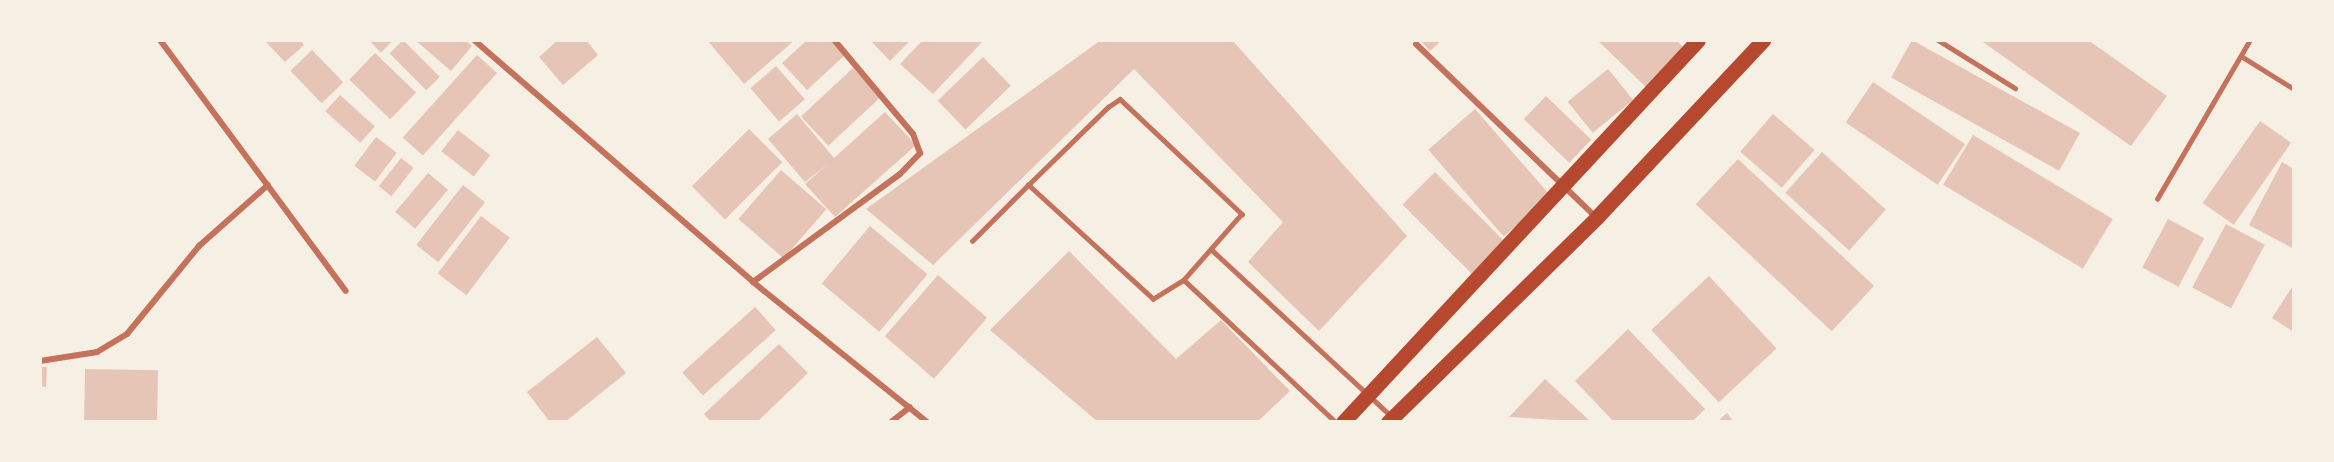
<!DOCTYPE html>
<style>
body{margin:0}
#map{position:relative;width:2334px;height:462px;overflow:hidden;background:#f6efe4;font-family:"IBM Plex Sans",sans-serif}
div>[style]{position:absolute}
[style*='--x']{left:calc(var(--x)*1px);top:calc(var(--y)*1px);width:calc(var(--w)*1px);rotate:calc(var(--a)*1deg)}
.building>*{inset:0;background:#e6c5b7;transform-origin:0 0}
.service>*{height:4.5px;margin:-2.25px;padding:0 2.25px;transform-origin:2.25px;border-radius:2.25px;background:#c5725c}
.minor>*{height:6px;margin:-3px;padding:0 3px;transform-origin:3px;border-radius:3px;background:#c5725c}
.primary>*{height:15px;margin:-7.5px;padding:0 7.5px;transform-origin:7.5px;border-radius:7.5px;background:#b5482f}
span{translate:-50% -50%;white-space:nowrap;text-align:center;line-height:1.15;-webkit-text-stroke:6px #f6efe4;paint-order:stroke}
.frame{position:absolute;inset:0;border:42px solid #f6efe4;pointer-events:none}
</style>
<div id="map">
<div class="building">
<div style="clip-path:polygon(264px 40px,300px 40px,304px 45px,285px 62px)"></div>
<div style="clip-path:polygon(369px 40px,393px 40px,381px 53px)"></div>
<div style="left:403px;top:40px;width:52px;height:19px;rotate:45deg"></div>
<div style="clip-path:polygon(415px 40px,465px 40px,472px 46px,451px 71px)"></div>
<div style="clip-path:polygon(558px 40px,586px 40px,598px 55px,563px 85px,539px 57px)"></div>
<div style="clip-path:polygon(707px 40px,795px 40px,744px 84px)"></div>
<div style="clip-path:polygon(807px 40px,830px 40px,844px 56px,807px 90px,782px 63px)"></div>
<div style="clip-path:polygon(870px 40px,911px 40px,890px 61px)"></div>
<div style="clip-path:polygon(923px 40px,984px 40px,933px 94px,900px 64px)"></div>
<div style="clip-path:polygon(1101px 40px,1232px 40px,1407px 236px,1319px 331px,1248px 262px,1283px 222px,1134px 69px,933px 265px,866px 209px)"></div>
<div style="clip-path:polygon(1420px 40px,1442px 40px,1430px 51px)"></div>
<div style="clip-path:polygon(1597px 40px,1676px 40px,1684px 48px,1648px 89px)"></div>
<div style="left:1912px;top:40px;width:192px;height:43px;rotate:29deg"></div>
<div style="clip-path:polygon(1980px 40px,2088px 40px,2167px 96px,2131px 146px)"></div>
<div style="left:312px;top:50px;width:45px;height:30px;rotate:46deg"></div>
<div style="left:375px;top:53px;width:57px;height:37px;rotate:44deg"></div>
<div style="left:477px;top:55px;width:27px;height:111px;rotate:42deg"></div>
<div style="left:983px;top:57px;width:40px;height:63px;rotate:46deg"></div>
<div style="left:776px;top:66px;width:44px;height:34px;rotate:49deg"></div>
<div style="left:853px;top:68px;width:40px;height:71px;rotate:47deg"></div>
<div style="left:1608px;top:69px;width:40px;height:52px;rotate:51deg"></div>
<div style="left:1873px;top:82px;width:111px;height:49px;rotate:34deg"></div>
<div style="left:340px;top:95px;width:47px;height:22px;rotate:42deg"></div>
<div style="left:1546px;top:96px;width:63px;height:32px;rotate:44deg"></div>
<div style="left:1475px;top:109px;width:115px;height:62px;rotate:49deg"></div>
<div style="clip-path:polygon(885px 112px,916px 145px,835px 217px,805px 184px,828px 164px,805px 182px,768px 139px,797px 114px,834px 158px)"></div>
<div style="left:1773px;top:114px;width:55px;height:50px;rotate:41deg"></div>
<div style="left:2260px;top:121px;width:38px;height:100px;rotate:35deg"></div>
<div style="left:749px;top:129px;width:47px;height:81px;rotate:45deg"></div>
<div style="left:458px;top:130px;width:41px;height:27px;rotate:38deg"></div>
<div style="left:1973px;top:135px;width:163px;height:58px;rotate:31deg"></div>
<div style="left:376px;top:137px;width:26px;height:36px;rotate:37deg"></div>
<div style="left:1822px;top:152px;width:86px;height:55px;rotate:42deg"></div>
<div style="left:401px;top:158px;width:16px;height:36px;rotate:38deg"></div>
<div style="left:1738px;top:159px;width:186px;height:62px;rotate:43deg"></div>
<div style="clip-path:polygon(2282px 162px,2294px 169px,2294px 249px,2249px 225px)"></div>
<div style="left:781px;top:170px;width:60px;height:65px;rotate:41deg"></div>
<div style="left:1435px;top:172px;width:103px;height:46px;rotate:45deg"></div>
<div style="left:428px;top:173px;width:26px;height:51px;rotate:40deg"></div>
<div style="left:463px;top:185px;width:28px;height:76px;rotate:38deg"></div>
<div style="left:481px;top:216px;width:36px;height:72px;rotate:37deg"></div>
<div style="left:2168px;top:219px;width:41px;height:55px;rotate:28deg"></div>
<div style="left:2226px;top:224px;width:44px;height:72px;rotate:28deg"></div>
<div style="left:870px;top:226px;width:75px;height:75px;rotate:40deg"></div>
<div style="clip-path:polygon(1069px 251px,1176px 359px,1221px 320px,1290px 391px,1257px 422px,1098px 422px,990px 330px)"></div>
<div style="left:938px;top:275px;width:65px;height:81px;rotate:41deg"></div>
<div style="left:1709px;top:276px;width:99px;height:79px;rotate:47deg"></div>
<div style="clip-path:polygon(2294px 284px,2294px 332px,2272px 318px)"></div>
<div style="left:755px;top:307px;width:31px;height:98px;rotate:48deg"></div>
<div style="clip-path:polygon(1628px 329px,1705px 409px,1692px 422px,1614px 422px,1575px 381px)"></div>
<div style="clip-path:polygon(597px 337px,626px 373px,565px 422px,550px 422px,527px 392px)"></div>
<div style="clip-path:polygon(779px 344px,808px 373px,757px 422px,711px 422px,704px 414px)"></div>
<div style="clip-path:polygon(40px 367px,47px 367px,46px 387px,40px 386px)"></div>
<div style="left:85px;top:369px;width:73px;height:53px;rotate:1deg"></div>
<div style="clip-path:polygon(1545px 379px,1591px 422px,1509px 417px)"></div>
<div style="clip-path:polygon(1727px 413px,1734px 422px,1717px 422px)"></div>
</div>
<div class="service">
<div style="--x:1938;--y:40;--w:91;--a:31.9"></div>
<div style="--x:2241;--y:56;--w:62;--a:31.9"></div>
<div style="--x:2157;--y:199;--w:184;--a:-59.7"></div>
<div style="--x:972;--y:241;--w:79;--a:-45"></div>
<div style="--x:1028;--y:185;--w:112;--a:-44.3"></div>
<div style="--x:1108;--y:107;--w:14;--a:-34"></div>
<div style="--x:1120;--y:99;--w:168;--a:43.3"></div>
<div style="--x:1242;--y:214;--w:88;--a:131.3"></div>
<div style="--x:1184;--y:280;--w:36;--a:148"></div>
<div style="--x:1153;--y:299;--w:169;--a:-137.6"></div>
<div style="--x:1212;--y:250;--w:244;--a:42.8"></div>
<div style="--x:1184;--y:280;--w:208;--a:43.1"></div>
</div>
<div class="minor">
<div style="--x:160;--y:40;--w:312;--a:53.5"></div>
<div style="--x:474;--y:40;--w:369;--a:40.9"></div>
<div style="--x:753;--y:282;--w:223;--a:38.8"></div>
<div style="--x:1416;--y:44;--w:250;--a:43.9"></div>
<div style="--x:753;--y:282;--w:182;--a:-36.3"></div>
<div style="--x:900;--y:174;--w:29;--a:-46"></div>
<div style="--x:920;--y:153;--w:20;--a:-110"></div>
<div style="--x:913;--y:134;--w:123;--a:-130"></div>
<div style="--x:40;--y:361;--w:58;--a:-9"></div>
<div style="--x:97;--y:352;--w:35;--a:-31"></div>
<div style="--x:127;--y:334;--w:114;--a:-50.7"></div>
<div style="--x:199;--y:246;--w:92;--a:-41.5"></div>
<div style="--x:891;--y:422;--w:24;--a:-38"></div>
</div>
<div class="primary">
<div style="--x:1343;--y:422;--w:521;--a:-47.1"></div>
<div style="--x:1388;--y:422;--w:293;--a:-44.4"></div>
<div style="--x:1597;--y:217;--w:243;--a:-46.8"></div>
</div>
<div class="frame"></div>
</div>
